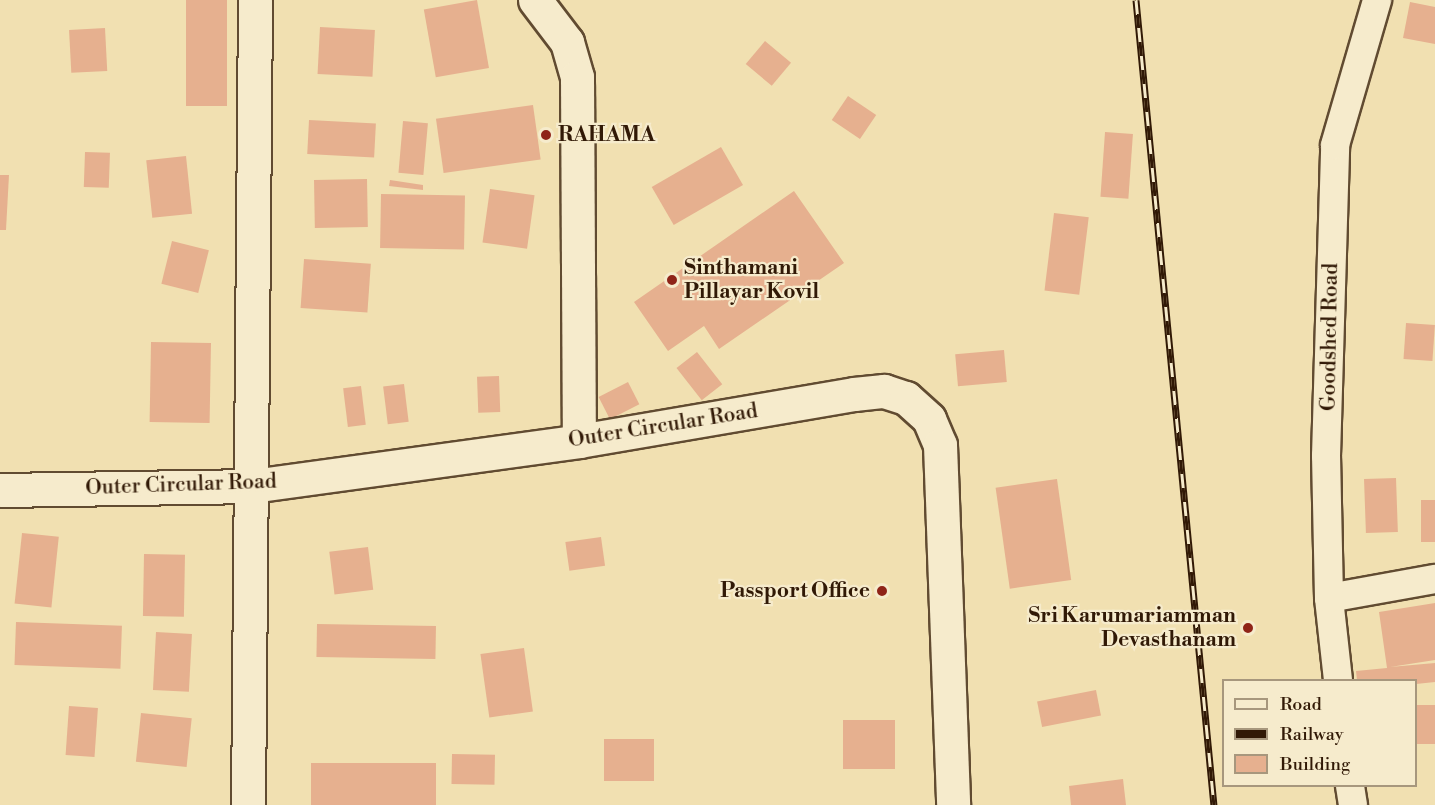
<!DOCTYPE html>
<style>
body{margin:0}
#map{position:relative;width:1435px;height:805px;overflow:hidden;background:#f1e0b1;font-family:"Libre Bodoni",serif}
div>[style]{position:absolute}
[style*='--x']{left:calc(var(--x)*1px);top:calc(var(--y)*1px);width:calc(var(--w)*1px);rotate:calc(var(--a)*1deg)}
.building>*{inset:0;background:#e6b08f;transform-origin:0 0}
.roads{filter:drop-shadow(2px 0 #614b31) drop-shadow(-2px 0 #614b31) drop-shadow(0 2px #614b31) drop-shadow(0 -2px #614b31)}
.street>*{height:28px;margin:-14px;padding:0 14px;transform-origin:14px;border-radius:14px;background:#f6ebcc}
.secondary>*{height:33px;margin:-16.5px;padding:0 16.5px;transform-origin:16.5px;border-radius:16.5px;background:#f6ebcc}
.rail>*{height:7px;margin-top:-3.5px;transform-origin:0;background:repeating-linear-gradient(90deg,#f6ebcc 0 14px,#311906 0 28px);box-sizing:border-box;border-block:2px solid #311906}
.dots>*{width:16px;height:16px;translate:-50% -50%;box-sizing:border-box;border:3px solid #f6ebcc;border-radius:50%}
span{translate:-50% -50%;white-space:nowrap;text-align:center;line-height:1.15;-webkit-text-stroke:4.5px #f6ebcc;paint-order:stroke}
.poi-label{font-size:21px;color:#311906;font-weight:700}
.left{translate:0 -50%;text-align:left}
.right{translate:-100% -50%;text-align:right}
.street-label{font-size:21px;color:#311906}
.legend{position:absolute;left:1222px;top:679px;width:195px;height:108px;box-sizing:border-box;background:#f6ebcc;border:2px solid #a7977d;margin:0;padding:8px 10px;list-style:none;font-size:18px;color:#311906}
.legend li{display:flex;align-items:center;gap:12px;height:30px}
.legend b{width:30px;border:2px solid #a7977d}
</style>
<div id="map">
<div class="building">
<div style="left:186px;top:0;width:41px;height:106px"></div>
<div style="left:477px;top:0;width:69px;height:54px;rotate:80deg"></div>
<div style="clip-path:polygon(1410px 2px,1435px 7px,1435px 44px,1403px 38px)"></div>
<div style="left:320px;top:27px;width:55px;height:47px;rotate:3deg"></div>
<div style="left:105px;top:28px;width:43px;height:36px;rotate:87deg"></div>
<div style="left:765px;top:41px;width:34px;height:30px;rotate:40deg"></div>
<div style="left:848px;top:96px;width:34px;height:29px;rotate:34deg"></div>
<div style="left:533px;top:105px;width:55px;height:98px;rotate:82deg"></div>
<div style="left:309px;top:120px;width:67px;height:34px;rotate:3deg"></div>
<div style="left:403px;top:121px;width:25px;height:52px;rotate:5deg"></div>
<div style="left:1105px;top:132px;width:28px;height:65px;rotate:4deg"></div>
<div style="left:721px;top:147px;width:44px;height:80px;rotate:60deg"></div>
<div style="left:85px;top:152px;width:25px;height:35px;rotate:2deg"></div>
<div style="left:186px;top:156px;width:58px;height:40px;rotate:84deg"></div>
<div style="clip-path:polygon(0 175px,9px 175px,6px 230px,0 230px)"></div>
<div style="left:367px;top:179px;width:48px;height:53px;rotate:89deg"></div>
<div style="clip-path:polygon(390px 180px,423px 185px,423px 190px,389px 186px)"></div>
<div style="left:490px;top:189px;width:45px;height:54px;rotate:8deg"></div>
<div style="clip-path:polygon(794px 191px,844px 263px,719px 349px,704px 326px,668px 351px,634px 302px)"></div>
<div style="left:381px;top:194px;width:84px;height:54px;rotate:1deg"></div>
<div style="left:1054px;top:213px;width:35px;height:78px;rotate:7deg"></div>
<div style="left:172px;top:241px;width:38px;height:44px;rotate:14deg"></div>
<div style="left:304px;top:259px;width:67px;height:49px;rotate:4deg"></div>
<div style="left:1406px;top:323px;width:29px;height:36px;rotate:4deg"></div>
<div style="left:151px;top:342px;width:60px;height:80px;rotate:1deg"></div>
<div style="left:1004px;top:350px;width:32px;height:49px;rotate:85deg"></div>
<div style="left:697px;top:352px;width:41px;height:26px;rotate:52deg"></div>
<div style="left:499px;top:376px;width:36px;height:22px;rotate:88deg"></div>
<div style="left:628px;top:382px;width:25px;height:33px;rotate:63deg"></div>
<div style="left:404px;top:384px;width:38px;height:21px;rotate:83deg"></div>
<div style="left:361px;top:386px;width:39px;height:18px;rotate:83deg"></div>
<div style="left:1396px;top:478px;width:54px;height:32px;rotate:88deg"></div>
<div style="left:1057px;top:479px;width:102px;height:62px;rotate:82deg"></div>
<div style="left:1421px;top:500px;width:14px;height:42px"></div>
<div style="left:22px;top:533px;width:37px;height:71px;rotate:6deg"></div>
<div style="left:601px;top:537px;width:29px;height:36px;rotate:82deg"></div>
<div style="left:368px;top:547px;width:43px;height:39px;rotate:83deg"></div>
<div style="left:144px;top:554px;width:41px;height:62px;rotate:1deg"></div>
<div style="clip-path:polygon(1435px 603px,1435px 660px,1390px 667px,1435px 663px,1435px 682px,1416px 684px,1416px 680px,1357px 680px,1356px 671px,1387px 668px,1379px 612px)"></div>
<div style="left:16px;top:622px;width:106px;height:43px;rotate:2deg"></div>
<div style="left:317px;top:624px;width:119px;height:33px;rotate:1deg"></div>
<div style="left:156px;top:632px;width:36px;height:58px;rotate:3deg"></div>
<div style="left:524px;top:648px;width:64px;height:44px;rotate:82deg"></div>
<div style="left:1096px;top:690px;width:26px;height:60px;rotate:79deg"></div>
<div style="left:1435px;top:705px;width:39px;height:19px;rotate:90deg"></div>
<div style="left:69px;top:706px;width:29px;height:49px;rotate:4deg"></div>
<div style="left:141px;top:713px;width:51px;height:49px;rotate:6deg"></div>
<div style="left:843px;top:720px;width:52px;height:49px"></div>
<div style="left:654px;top:739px;width:42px;height:50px;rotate:90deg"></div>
<div style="left:452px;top:754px;width:43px;height:30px;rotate:1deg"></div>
<div style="left:436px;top:763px;width:42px;height:125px;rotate:90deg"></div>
<div style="clip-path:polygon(1123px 779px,1126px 805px,1071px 805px,1069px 786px)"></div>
</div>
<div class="roads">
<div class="street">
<div style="--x:1329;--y:598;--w:108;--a:-10.2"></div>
<div style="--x:1338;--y:680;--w:82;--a:-96.3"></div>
<div style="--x:1329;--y:598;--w:142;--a:-91.2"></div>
<div style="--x:1326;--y:456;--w:311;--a:-88.3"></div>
<div style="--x:1335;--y:145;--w:151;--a:-73.8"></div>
<div style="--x:1350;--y:786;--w:19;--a:81"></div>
</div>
<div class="secondary">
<div style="--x:535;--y:0;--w:53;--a:52.7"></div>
<div style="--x:567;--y:42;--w:36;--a:74"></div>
<div style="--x:577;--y:77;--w:364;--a:89.7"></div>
<div style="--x:0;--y:490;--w:252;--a:-0.9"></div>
<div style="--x:252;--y:486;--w:330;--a:-7.8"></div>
<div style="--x:579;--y:441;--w:279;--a:-9.7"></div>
<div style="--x:854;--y:394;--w:30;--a:-6"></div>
<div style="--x:884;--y:391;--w:23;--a:18"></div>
<div style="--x:906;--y:398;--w:31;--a:42"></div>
<div style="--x:929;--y:419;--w:28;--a:67"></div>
<div style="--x:940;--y:445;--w:360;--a:87.9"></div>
<div style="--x:248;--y:805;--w:805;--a:-89.5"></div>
</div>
</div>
<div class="rail">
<div style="--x:1136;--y:0;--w:809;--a:84.47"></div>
</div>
<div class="dots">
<div style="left:546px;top:135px;background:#8f2418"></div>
<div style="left:672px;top:280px;background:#8f2418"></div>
<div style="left:882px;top:591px;background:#8f2418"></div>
<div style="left:1248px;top:628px;background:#8f2418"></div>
</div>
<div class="poi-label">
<span class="left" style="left:558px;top:135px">RAHAMA</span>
<span class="left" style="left:684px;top:280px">Sinthamani<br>Pillayar Kovil</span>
<span class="right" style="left:870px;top:591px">Passport Office</span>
<span class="right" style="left:1236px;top:628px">Sri Karumariamman<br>Devasthanam</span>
</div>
<div class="street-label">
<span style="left:1330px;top:337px;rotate:-89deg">Goodshed Road</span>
<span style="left:663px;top:426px;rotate:-9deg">Outer Circular Road</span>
<span style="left:181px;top:485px;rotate:-2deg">Outer Circular Road</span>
</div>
<ul class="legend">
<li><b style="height:8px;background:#f6ebcc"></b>Road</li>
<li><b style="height:8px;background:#311906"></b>Railway</li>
<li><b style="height:16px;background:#e6b08f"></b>Building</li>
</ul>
</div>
